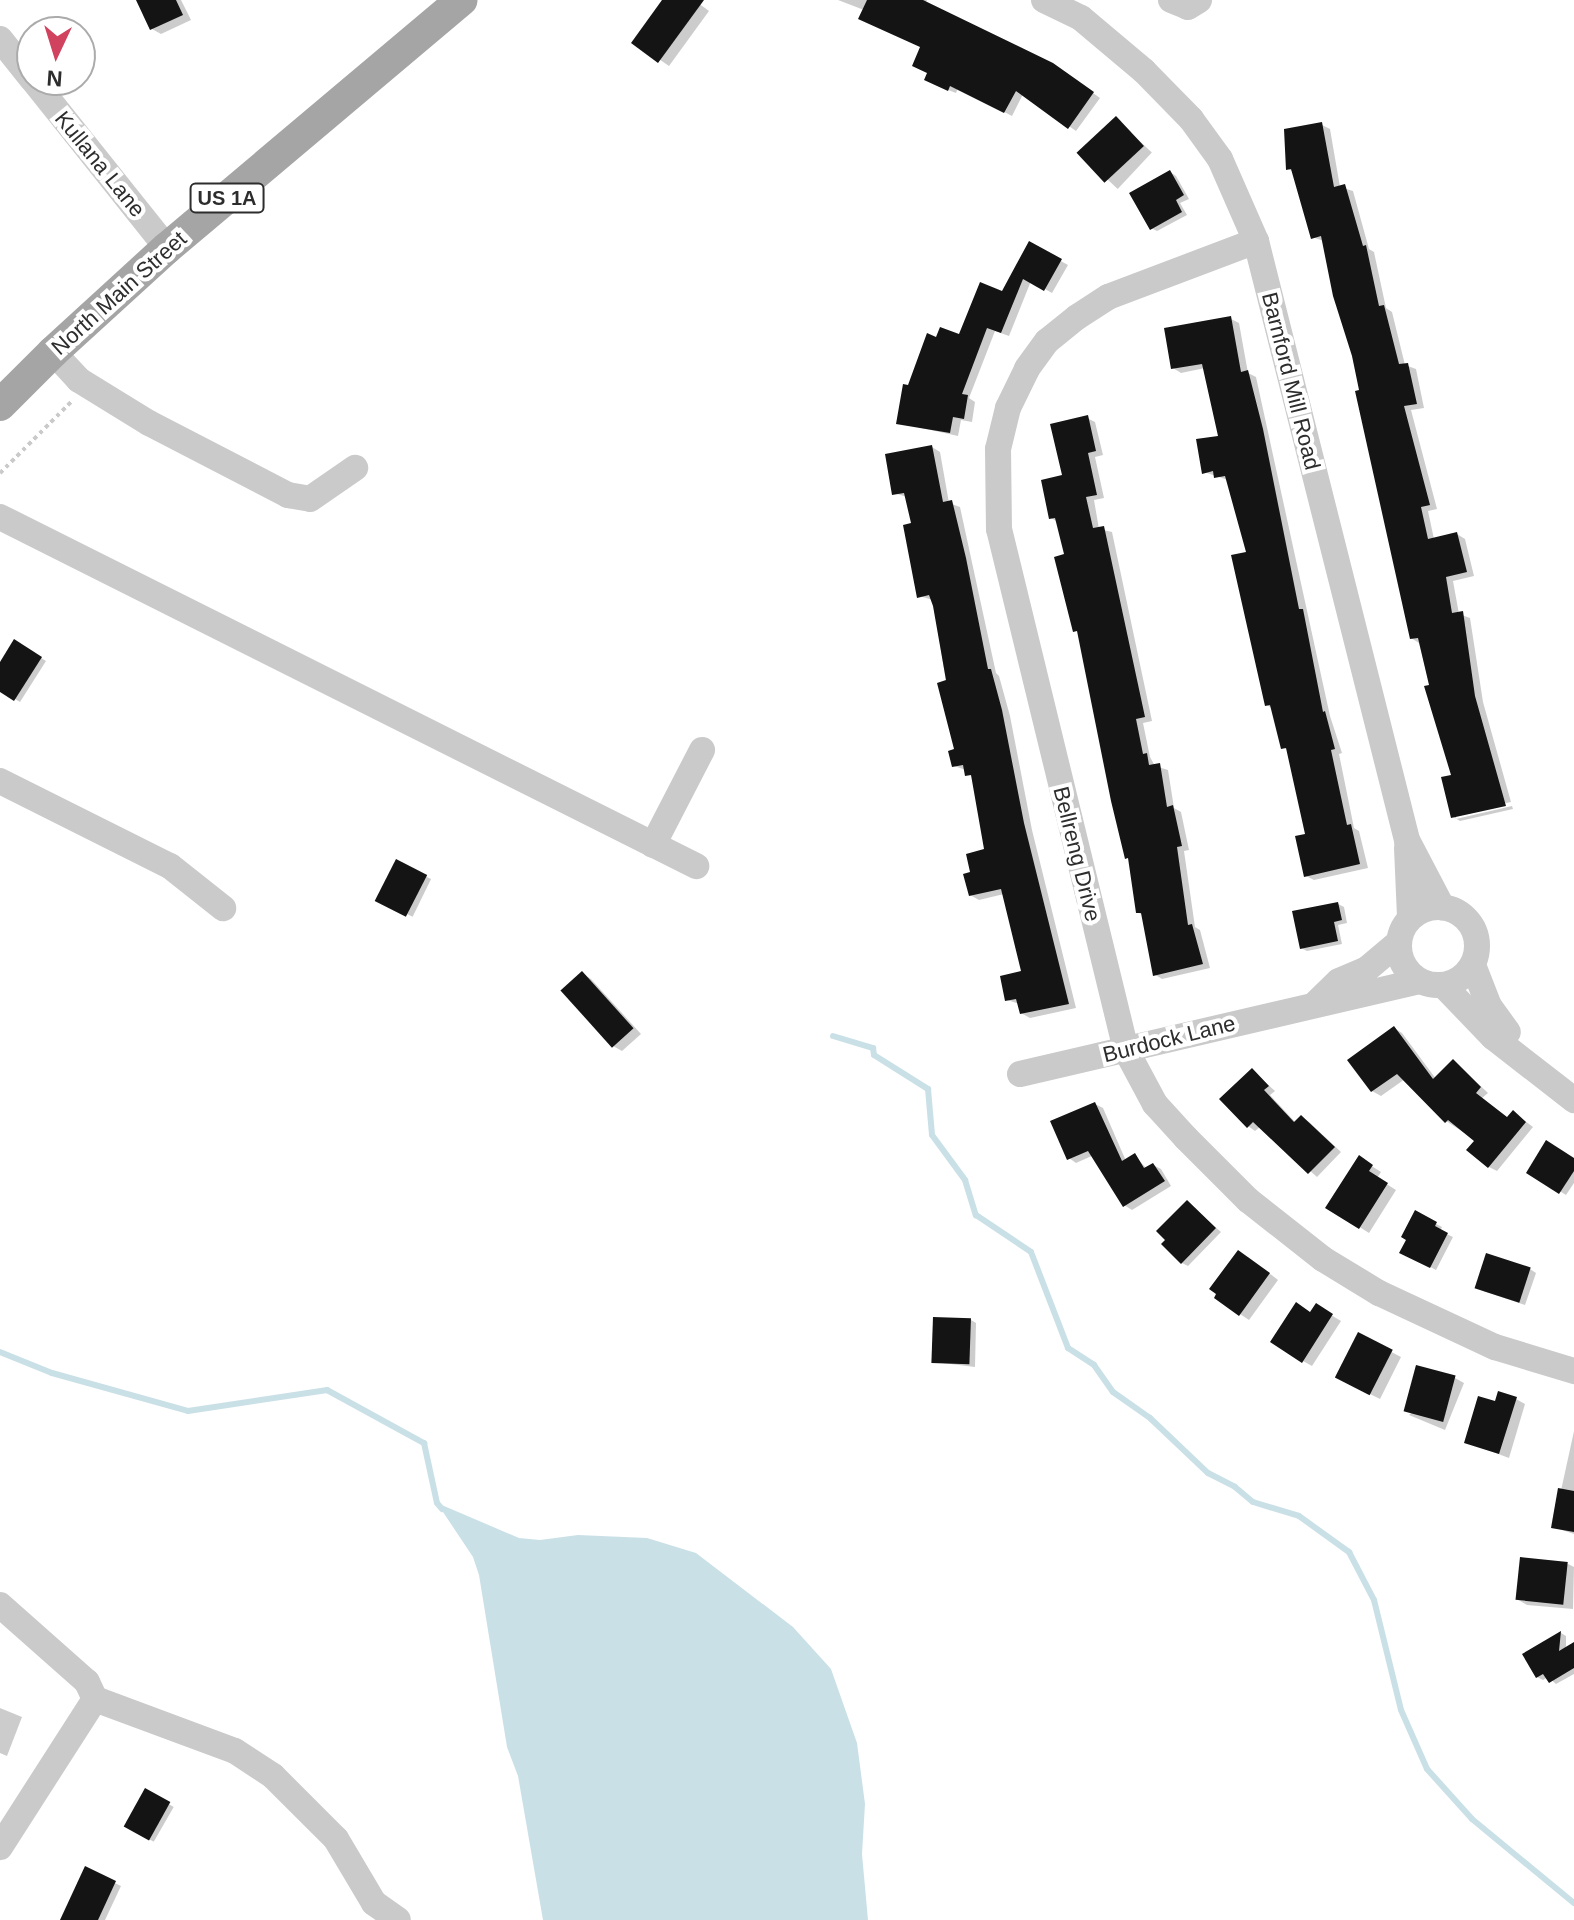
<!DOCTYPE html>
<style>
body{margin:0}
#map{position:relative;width:1574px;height:1920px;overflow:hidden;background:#fff;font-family:Helvetica,sans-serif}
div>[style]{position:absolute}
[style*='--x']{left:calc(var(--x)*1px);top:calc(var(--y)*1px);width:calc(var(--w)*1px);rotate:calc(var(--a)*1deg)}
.water>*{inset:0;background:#cae0e7}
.shadow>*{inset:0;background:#0003;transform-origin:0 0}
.stream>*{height:6px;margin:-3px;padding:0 3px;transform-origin:3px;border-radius:3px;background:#cae0e7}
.building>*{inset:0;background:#141414;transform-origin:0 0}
.path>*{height:4px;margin-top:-2px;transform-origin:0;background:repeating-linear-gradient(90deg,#cacaca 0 4px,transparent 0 8px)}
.minor>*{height:26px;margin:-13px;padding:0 13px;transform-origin:13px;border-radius:13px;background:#cacaca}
.minor>.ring{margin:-13px;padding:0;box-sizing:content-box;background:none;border:26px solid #cacaca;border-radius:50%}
.major>*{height:32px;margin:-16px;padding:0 16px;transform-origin:16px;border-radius:16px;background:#a5a5a5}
span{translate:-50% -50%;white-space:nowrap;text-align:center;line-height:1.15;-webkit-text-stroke:8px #fff;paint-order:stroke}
.shield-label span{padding:2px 6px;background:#fff;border:2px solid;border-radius:6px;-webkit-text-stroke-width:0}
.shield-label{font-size:20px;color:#2d2d2d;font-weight:700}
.street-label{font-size:22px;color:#2d2d2d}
.north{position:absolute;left:16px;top:16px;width:80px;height:80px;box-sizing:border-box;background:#fff;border:2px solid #ababab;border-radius:50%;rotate:184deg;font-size:22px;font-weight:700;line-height:32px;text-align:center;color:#2d2d2d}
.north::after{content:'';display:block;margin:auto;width:28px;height:36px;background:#d1425f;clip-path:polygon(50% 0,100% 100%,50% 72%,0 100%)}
</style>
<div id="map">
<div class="water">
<div style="clip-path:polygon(437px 1503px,519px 1538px,540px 1540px,578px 1535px,647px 1538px,696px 1553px,793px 1627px,831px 1669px,857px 1743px,865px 1804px,862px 1854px,868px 1920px,543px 1920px,518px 1776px,507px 1747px,479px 1575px,473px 1557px)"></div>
</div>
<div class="shadow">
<div style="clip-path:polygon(138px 0,181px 0,191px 20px,161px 34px,152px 29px)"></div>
<div style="clip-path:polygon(665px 0,694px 0,709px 11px,669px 66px,634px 42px)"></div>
<div style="clip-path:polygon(838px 0,927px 0,925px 4px,1061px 70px,1100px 98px,1076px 131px,1023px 94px,1012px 116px,958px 88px,956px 93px,933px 84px,923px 47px,864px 10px)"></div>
<div style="left:1116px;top:119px;width:49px;height:50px;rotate:43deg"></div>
<div style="clip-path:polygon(1322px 125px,1330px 129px,1340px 187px,1353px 191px,1369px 249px,1374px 252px,1386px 308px,1392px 312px,1405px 365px,1416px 369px,1424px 408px,1411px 410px,1437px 509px,1428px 511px,1434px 539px,1457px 534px,1465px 539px,1474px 576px,1453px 581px,1459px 614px,1470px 618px,1483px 702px,1511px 802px,1456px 814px,1456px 819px,1512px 806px,1513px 809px,1460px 821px,1452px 816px,1453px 777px,1419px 643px,1411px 638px,1361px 391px,1324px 241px,1312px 237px,1294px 172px,1288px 169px)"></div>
<div style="clip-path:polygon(1170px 172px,1176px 176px,1189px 199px,1180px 203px,1187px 215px,1157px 231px,1151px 228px)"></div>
<div style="clip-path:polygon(1030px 244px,1068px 265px,1052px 293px,1031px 281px,1009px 336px,995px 331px,969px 398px,975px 402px,972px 422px,961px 420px,958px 436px,899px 423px,909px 387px,937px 339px,960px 337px,1002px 294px)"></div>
<div style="clip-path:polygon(1231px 319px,1239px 323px,1248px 373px,1256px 377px,1330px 716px,1342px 753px,1339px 754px,1354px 828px,1359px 831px,1368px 868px,1314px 880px,1306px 876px,1307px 836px,1288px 750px,1283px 747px,1273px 709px,1267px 705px,1248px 553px,1228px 480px,1204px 472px,1220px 437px,1205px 368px,1181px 373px,1173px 368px)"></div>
<div style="clip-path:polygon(1087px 418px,1095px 422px,1103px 455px,1095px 457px,1104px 498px,1094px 500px,1099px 529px,1112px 532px,1152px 721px,1143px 723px,1150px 757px,1155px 766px,1168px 770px,1174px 808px,1181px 812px,1189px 850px,1184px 851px,1195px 927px,1200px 930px,1210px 968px,1162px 979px,1154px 974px,1143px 915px,1137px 912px,1130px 859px,1080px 633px,1075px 630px,1067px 556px,1058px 522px,1051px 518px)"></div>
<div style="clip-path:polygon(932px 447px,940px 452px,949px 503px,960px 507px,996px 673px,999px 676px,1010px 716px,1032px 830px,1076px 1008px,1030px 1018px,1021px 1013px,1020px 1004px,1007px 1000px,1023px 973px,1004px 894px,979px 900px,970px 895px,973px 874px,987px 851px,973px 778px,966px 770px,954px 766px,957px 751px,933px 600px,919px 596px,914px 525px,907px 497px,894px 493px)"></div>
<div style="clip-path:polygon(15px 642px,46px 661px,20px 702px,0 690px,0 665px)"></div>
<div style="left:396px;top:862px;width:39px;height:42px;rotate:26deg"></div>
<div style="clip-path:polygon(1338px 904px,1344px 907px,1347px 923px,1338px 925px,1342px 944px,1307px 951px,1301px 948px)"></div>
<div style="clip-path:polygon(582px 973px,591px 979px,641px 1034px,622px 1051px,613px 1046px)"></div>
<div style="clip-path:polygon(1394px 1028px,1402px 1033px,1436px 1079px,1454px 1061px,1488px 1093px,1482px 1098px,1508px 1119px,1521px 1118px,1533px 1127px,1497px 1171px,1489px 1167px,1477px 1141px,1446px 1121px,1405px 1079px,1381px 1096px,1372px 1091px)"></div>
<div style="clip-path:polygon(1252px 1070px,1275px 1091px,1270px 1095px,1296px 1123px,1301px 1117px,1309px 1122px,1341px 1152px,1317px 1177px,1260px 1127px,1255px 1131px,1248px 1126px)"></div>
<div style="clip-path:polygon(1095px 1104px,1103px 1108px,1126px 1161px,1135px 1156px,1147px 1169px,1153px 1165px,1161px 1169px,1171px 1186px,1132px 1210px,1124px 1205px,1094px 1155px,1076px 1163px,1069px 1158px)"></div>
<div style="clip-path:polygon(1359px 1158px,1381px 1172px,1377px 1178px,1396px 1190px,1369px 1233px,1328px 1207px)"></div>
<div style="clip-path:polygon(1574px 1160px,1574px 1183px,1566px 1195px,1529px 1172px)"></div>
<div style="clip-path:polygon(1190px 1205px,1221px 1232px,1188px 1266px,1182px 1263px)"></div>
<div style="clip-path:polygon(1415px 1213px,1442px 1227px,1440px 1231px,1453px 1237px,1436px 1270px,1402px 1252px)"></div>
<div style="clip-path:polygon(1248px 1257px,1278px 1280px,1249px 1320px,1240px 1314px)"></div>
<div style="clip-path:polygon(1530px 1269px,1536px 1273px,1525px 1305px,1483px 1291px)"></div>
<div style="clip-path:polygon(1316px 1306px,1341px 1321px,1312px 1366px,1303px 1361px,1311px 1314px)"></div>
<div style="clip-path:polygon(971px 1320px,976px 1323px,975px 1367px,934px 1362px)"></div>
<div style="clip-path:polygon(1359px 1335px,1401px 1357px,1380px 1399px,1346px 1382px)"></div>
<div style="clip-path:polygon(1455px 1378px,1464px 1383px,1445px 1430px,1409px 1415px)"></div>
<div style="clip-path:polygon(1516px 1399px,1525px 1404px,1509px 1458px,1466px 1442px,1497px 1403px)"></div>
<div style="clip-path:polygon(1574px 1431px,1574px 1534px,1553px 1527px)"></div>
<div style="clip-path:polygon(1568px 1564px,1574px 1567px,1573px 1609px,1527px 1605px,1517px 1599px)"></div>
<div style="clip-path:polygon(1561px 1633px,1566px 1636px,1566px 1649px,1574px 1644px,1574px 1674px,1556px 1684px,1548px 1677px,1543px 1680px,1537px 1677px,1524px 1655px)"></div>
<div style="clip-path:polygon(0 1708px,22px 1717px,7px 1756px,0 1753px)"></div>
<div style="left:146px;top:1791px;width:32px;height:40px;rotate:30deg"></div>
<div style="clip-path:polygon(86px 1869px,121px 1886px,105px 1920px,72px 1920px)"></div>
</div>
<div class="stream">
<div style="--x:833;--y:1036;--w:42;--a:16.7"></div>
<div style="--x:873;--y:1048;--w:7;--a:82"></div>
<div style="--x:874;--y:1055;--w:64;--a:32.2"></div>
<div style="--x:928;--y:1089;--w:46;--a:85"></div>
<div style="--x:932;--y:1135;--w:56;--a:53.7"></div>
<div style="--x:965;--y:1180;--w:37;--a:73"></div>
<div style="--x:976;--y:1215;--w:66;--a:33.9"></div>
<div style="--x:1031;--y:1252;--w:103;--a:68.9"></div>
<div style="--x:1068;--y:1348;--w:31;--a:33"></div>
<div style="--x:1094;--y:1365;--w:33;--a:55"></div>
<div style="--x:1113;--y:1392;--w:45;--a:35.1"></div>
<div style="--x:1150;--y:1418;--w:80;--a:43.5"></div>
<div style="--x:1208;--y:1473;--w:30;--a:27"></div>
<div style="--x:1235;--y:1487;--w:23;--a:40"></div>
<div style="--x:1253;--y:1502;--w:48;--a:16.9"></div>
<div style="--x:1299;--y:1516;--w:62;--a:35.8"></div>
<div style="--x:1349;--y:1552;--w:54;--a:62.5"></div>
<div style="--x:1374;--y:1600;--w:113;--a:76.2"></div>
<div style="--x:1401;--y:1710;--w:64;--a:66.2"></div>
<div style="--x:1427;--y:1769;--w:67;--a:48"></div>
<div style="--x:1472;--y:1819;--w:132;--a:39.5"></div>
<div style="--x:0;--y:1352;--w:56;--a:22"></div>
<div style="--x:52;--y:1373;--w:141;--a:15.6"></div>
<div style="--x:188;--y:1411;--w:141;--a:-8.6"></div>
<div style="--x:327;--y:1390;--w:111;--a:28.7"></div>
<div style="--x:424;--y:1443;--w:61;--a:77.8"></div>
<div style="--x:437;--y:1503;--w:8;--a:50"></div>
</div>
<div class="building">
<div style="clip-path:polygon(136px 0,176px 0,183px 15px,150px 30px)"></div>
<div style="clip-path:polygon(662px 0,704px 0,658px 63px,631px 43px)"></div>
<div style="clip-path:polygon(867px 0,923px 0,1053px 63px,1094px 92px,1068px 129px,1016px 91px,1004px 113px,950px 86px,948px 91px,924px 80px,927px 73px,912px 66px,920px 47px,858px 19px)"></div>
<div style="left:1116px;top:116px;width:41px;height:54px;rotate:47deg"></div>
<div style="clip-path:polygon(1322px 122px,1334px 187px,1345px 184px,1363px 246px,1366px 245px,1379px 306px,1384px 305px,1399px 364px,1408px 363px,1417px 404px,1404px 406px,1430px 505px,1421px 507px,1428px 539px,1457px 532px,1467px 572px,1446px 577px,1452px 613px,1463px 611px,1475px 696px,1506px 806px,1451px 818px,1441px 777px,1451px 775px,1424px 686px,1429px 685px,1418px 638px,1410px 639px,1355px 391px,1359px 390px,1352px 356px,1333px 296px,1321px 236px,1311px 239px,1291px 169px,1286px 170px,1284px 129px)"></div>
<div style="clip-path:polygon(1170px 170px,1184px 195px,1176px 200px,1182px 212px,1150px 230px,1129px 193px)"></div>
<div style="clip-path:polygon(1029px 241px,1062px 259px,1044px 291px,1023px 279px,1001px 333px,987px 328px,962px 394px,968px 395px,964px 419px,953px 417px,950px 433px,896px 424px,903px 384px,908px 385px,927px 333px,936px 337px,940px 327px,959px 334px,980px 282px,1002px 291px)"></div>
<div style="clip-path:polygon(1231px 316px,1241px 372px,1248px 370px,1263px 429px,1299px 609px,1303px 609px,1323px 712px,1325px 711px,1335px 749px,1331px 750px,1347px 825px,1351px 824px,1360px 864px,1304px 877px,1295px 836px,1305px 834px,1286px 748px,1281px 749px,1270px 705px,1265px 706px,1231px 555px,1246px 552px,1225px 476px,1214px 478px,1213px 471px,1202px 474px,1196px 439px,1218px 436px,1202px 364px,1171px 369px,1164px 328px)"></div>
<div style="clip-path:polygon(1088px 415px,1096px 451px,1088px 453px,1097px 495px,1086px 497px,1093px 528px,1104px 526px,1145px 717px,1136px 719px,1143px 754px,1147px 753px,1149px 765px,1160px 763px,1167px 807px,1173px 805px,1182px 846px,1177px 847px,1188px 925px,1192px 924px,1203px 964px,1153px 976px,1141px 913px,1136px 913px,1128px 858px,1125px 859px,1111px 801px,1077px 631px,1073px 632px,1054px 557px,1064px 554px,1055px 518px,1049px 519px,1041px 480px,1062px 475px,1050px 424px)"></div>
<div style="clip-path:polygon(932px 445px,943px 502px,952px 500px,966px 558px,988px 669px,991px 669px,1002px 710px,1024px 823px,1069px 1004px,1020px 1014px,1016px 999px,1005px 1001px,1000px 976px,1021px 971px,1001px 889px,969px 896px,963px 874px,970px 872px,966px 854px,984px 849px,971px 775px,965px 776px,963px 765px,952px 767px,948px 751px,954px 749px,937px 683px,946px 680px,933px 606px,929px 595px,917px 598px,903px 525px,911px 523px,904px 493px,892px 495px,885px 454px)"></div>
<div style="clip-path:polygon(14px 639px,42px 657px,14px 701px,0 692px,0 662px)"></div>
<div style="left:396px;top:859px;width:35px;height:47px;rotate:27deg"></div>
<div style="clip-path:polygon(1338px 902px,1342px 920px,1334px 922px,1338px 941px,1300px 949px,1292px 911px)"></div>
<div style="left:582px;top:971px;width:77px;height:29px;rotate:48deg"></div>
<div style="clip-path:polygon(1394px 1026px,1433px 1079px,1453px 1059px,1481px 1087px,1476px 1093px,1507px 1117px,1513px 1110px,1526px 1122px,1488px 1168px,1466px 1150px,1474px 1141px,1448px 1120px,1445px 1123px,1397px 1074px,1371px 1092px,1347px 1060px)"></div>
<div style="clip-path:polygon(1252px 1068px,1269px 1086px,1264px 1090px,1294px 1122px,1301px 1115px,1335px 1147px,1308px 1174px,1253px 1122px,1247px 1128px,1219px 1099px)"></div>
<div style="clip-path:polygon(1095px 1102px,1122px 1161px,1135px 1153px,1144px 1168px,1153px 1163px,1165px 1181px,1123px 1207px,1088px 1151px,1067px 1160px,1050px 1121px)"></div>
<div style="clip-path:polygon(1546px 1140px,1574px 1158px,1574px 1171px,1559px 1194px,1526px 1173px)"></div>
<div style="clip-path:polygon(1359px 1155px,1373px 1165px,1369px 1171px,1388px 1183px,1359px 1229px,1325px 1208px)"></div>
<div style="clip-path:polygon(1187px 1200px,1216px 1228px,1181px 1264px,1161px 1244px,1165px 1240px,1156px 1231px)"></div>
<div style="clip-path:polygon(1415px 1210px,1437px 1222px,1435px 1226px,1448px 1233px,1430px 1268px,1399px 1253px,1406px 1240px,1401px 1237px)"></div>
<div style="clip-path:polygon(1238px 1250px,1270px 1273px,1239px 1316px,1214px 1298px,1216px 1294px,1209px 1289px)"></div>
<div style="left:1486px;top:1253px;width:47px;height:37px;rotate:18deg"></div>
<div style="clip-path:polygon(1296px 1302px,1310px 1312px,1316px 1303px,1333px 1314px,1302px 1363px,1270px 1342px)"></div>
<div style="left:933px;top:1317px;width:38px;height:46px;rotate:2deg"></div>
<div style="left:1358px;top:1332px;width:39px;height:51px;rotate:27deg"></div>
<div style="left:1416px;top:1365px;width:41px;height:48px;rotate:15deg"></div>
<div style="clip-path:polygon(1498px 1391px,1517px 1397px,1499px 1454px,1464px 1443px,1478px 1396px,1495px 1401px)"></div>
<div style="clip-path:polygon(1558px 1488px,1574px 1491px,1574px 1532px,1551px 1528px)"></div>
<div style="left:1520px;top:1557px;width:48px;height:43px;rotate:6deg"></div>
<div style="clip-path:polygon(1561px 1631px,1559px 1651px,1574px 1642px,1574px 1668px,1549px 1683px,1543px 1674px,1536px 1678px,1522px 1654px)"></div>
<div style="left:145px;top:1788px;width:29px;height:44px;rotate:29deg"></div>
<div style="clip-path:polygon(85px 1866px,116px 1881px,98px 1920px,60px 1920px)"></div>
</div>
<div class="path">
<div style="--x:0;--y:473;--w:102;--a:-45"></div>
</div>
<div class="minor">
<div style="--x:1044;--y:0;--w:41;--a:25.9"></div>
<div style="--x:1081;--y:18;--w:82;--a:40.1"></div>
<div style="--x:1144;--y:71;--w:67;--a:45.6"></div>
<div style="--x:1191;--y:119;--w:49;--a:54.1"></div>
<div style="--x:1220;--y:159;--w:90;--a:66.3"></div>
<div style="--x:1256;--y:241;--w:618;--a:75.85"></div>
<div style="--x:1407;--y:840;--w:76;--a:62.4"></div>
<div style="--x:1171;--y:0;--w:18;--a:22"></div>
<div style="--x:1188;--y:7;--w:13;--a:-32"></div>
<div style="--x:0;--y:39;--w:51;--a:51.3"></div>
<div style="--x:33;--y:80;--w:215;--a:51.4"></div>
<div style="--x:1256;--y:241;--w:158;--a:159.3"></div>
<div style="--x:1108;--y:297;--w:37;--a:147"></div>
<div style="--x:1077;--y:317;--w:38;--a:141"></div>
<div style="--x:1047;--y:341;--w:34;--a:126"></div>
<div style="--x:1027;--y:369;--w:43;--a:116"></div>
<div style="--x:1008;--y:408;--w:42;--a:103.7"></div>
<div style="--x:998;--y:449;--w:80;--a:89.3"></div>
<div style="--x:999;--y:529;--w:536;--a:76.3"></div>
<div style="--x:1126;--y:1050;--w:61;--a:61.8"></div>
<div style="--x:1155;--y:1104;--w:46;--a:47.6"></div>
<div style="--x:1186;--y:1138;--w:88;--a:45"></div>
<div style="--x:1248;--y:1200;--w:95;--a:38.2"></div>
<div style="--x:1323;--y:1259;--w:66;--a:31.3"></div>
<div style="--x:1379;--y:1293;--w:128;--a:25"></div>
<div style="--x:1495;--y:1347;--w:83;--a:16.9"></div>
<div style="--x:53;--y:352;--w:38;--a:47"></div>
<div style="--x:79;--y:380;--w:82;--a:31.6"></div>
<div style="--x:149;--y:423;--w:157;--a:27.4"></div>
<div style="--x:288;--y:495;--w:22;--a:10"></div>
<div style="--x:310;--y:499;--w:55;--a:-34.6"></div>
<div style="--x:0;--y:517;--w:779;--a:26.63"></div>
<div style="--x:0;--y:781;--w:190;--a:26.6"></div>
<div style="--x:170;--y:866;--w:68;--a:38.4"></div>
<div style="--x:653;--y:845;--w:107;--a:-62.7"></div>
<div style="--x:1407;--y:848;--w:70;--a:87.5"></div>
<div class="ring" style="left:1399px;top:907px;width:52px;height:52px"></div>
<div style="--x:1473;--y:965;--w:44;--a:68.7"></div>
<div style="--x:1489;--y:1006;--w:32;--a:54"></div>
<div style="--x:1443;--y:985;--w:72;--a:46.1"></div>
<div style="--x:1493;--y:1037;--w:103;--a:37.9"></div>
<div style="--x:1317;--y:1002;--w:30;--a:-44"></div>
<div style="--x:1339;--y:981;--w:30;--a:-23"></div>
<div style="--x:1367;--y:969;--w:42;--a:-40.2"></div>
<div style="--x:1020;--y:1074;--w:410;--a:-13.1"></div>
<div style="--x:0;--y:1605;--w:116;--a:41.5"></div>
<div style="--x:87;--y:1682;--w:19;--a:65"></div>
<div style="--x:95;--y:1699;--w:176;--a:122.7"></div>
<div style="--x:95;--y:1699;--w:149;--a:20.4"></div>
<div style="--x:235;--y:1751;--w:45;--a:33.3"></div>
<div style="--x:273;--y:1776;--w:89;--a:45"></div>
<div style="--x:336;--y:1839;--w:74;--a:59.3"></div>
<div style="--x:374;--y:1903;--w:29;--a:35"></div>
</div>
<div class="major">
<div style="--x:0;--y:405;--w:75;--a:-45"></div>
<div style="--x:53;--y:352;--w:154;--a:-42.4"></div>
<div style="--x:167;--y:248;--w:385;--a:-40.1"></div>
</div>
<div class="shield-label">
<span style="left:227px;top:198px">US 1A</span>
</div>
<div class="street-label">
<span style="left:100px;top:164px;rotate:51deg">Kullana Lane</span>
<span style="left:119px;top:293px;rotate:-42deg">North Main Street</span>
<span style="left:1291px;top:381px;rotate:76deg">Barnford Mill Road</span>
<span style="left:1077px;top:854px;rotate:76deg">Bellreng Drive</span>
<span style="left:1169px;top:1039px;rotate:-14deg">Burdock Lane</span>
</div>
<div class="north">N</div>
</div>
